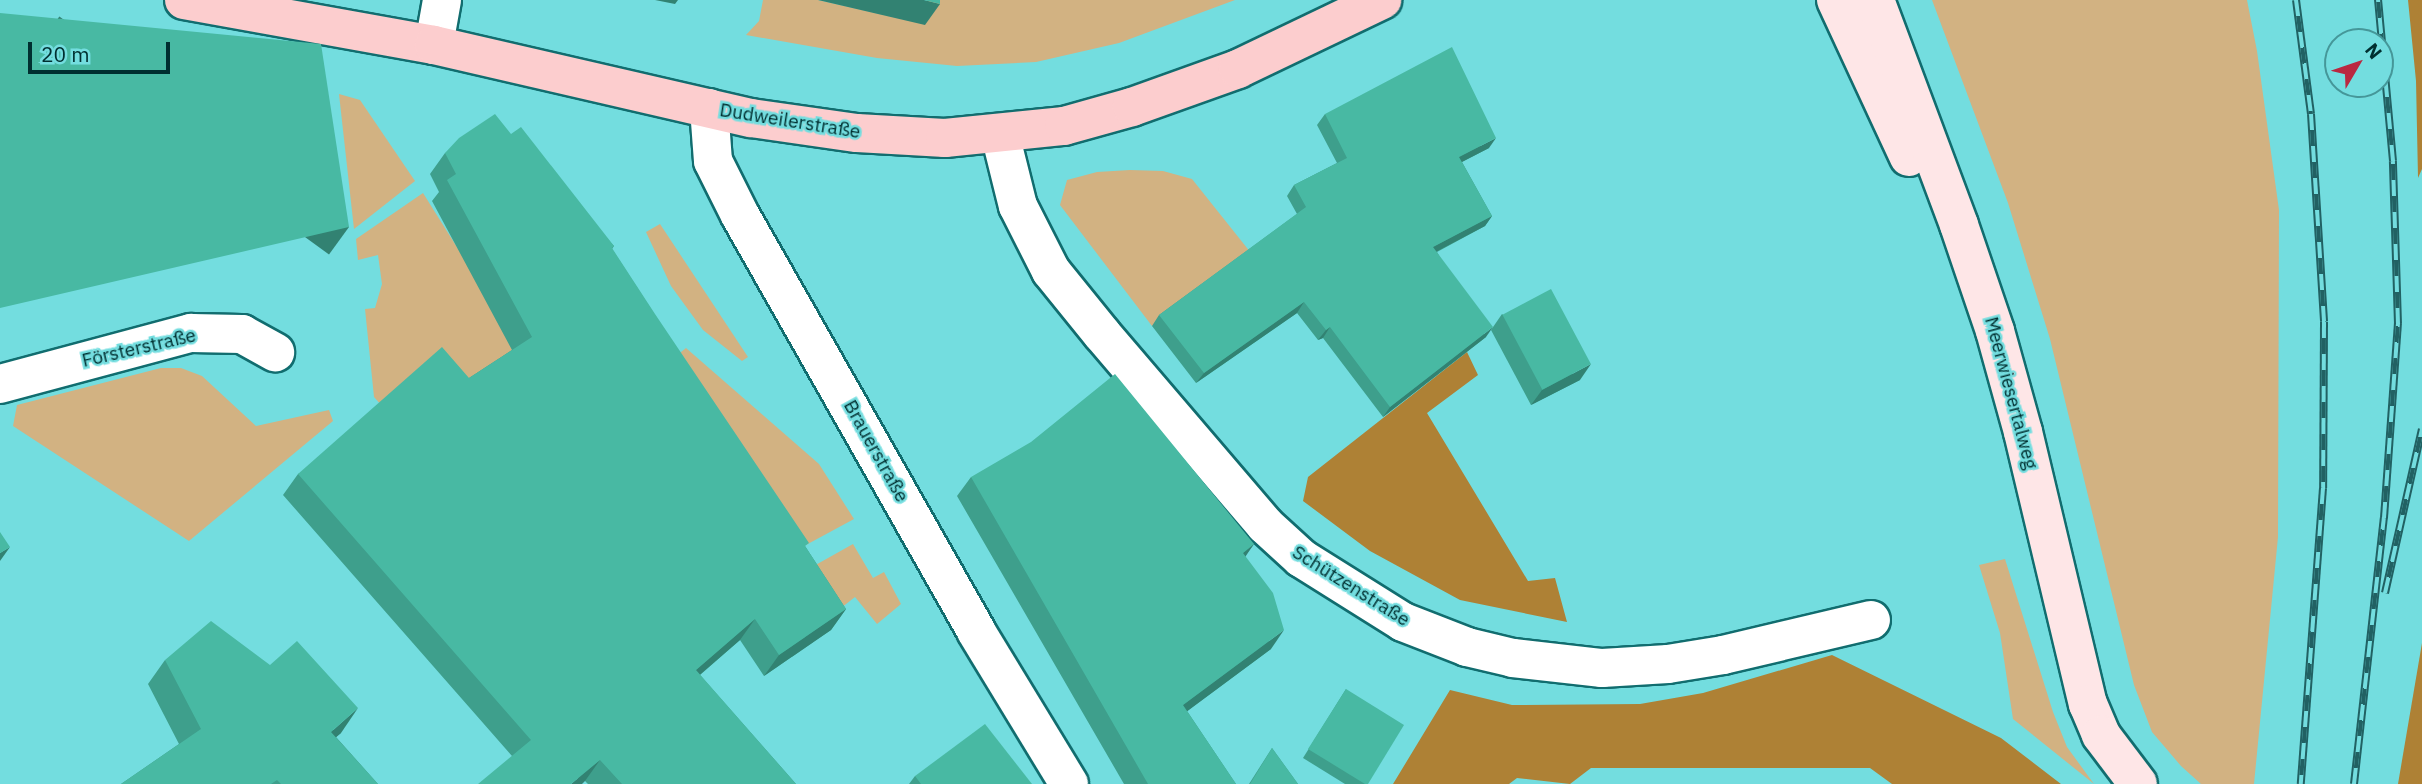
<!DOCTYPE html>
<meta charset="utf-8">
<style>
body{margin:0}
#map{position:relative;width:2422px;height:784px;overflow:hidden;background:#73dddf;font-family:"IBM Plex Sans",sans-serif}
div>[style]{position:absolute}
[style*='--x']{left:calc(var(--x)*1px);top:calc(var(--y)*1px);width:calc(var(--w)*1px);rotate:calc(var(--a)*1deg)}
.green>*{inset:0;background:#d2b282}
.forest>*{inset:0;background:#ae8135}
.roads{filter:drop-shadow(2px 0 #116d6f) drop-shadow(-2px 0 #116d6f) drop-shadow(0 2px #116d6f) drop-shadow(0 -2px #116d6f)}
.street>*{height:38px;margin:-19px;padding:0 19px;transform-origin:19px;border-radius:19px;background:#fff}
.secondary>*{height:38px;margin:-19px;padding:0 19px;transform-origin:19px;border-radius:19px;background:#fee6e7}
.primary>*{height:38px;margin:-19px;padding:0 19px;transform-origin:19px;border-radius:19px;background:#fccdce}
.rail>*{height:8px;margin-top:-4px;transform-origin:0;background:repeating-linear-gradient(90deg,#73dddf 0 16px,#216163 0 32px);box-sizing:border-box;border-block:2px solid #216163}
.wall>*{inset:0;background:#3e9f8c}
.shaded-wall>*{inset:0;background:#328272;transform-origin:0 0}
.building>*{inset:0;background:#48b9a3;transform-origin:0 0}
span{translate:-50% -50%;white-space:nowrap;text-align:center;line-height:1.15;-webkit-text-stroke:5px #73dddf;paint-order:stroke}
.street-label{font-size:19px;color:#002f30}
.north{position:absolute;left:2324px;top:28px;width:70px;height:70px;box-sizing:border-box;background:#73dddf;border:2px solid #459799;border-radius:50%;rotate:51deg;font-size:19px;font-weight:700;line-height:28px;text-align:center;color:#002f30}
.north::after{content:'';display:block;margin:auto;width:24px;height:32px;background:#ba2840;clip-path:polygon(50% 0,100% 100%,50% 72%,0 100%)}
.scale{position:absolute;left:28px;top:42px;width:142px;height:32px;box-sizing:border-box;border:4px solid #002f30;border-top:0;padding-left:9px;font-size:21px;line-height:24px;white-space:nowrap;color:#002f30;-webkit-text-stroke:5px #73dddf;paint-order:stroke}
</style>
<div id="map">
<div class="green">
<div style="clip-path:polygon(763px 0,818px 0,924px 24px,927px 0,1235px 0,1119px 43px,1036px 62px,957px 66px,877px 58px,746px 35px,759px 21px)"></div>
<div style="clip-path:polygon(1932px 0,2247px 0,2257px 51px,2279px 210px,2278px 537px,2254px 784px,2201px 784px,2181px 766px,2152px 732px,2134px 685px,2050px 339px,2008px 203px)"></div>
<div style="clip-path:polygon(339px 94px,360px 100px,415px 181px,354px 229px)"></div>
<div style="clip-path:polygon(1130px 170px,1163px 171px,1192px 179px,1251px 253px,1152px 326px,1060px 205px,1067px 180px,1097px 172px)"></div>
<div style="clip-path:polygon(423px 193px,524px 354px,460px 396px,383px 407px,374px 397px,365px 309px,375px 308px,382px 284px,378px 255px,358px 260px,356px 239px)"></div>
<div style="clip-path:polygon(660px 224px,748px 357px,742px 361px,703px 330px,671px 286px,646px 232px)"></div>
<div style="clip-path:polygon(686px 348px,819px 464px,854px 519px,793px 552px,669px 362px)"></div>
<div style="clip-path:polygon(161px 368px,181px 368px,202px 376px,256px 426px,329px 410px,333px 421px,189px 541px,13px 426px,17px 405px)"></div>
<div style="clip-path:polygon(853px 544px,873px 578px,884px 572px,901px 604px,877px 624px,855px 597px,841px 608px,812px 567px)"></div>
<div style="clip-path:polygon(2005px 559px,2053px 712px,2067px 747px,2094px 784px,2013px 719px,2000px 633px,1979px 565px)"></div>
</div>
<div class="forest">
<div style="clip-path:polygon(2408px 0,2422px 0,2422px 169px,2418px 178px,2416px 81px)"></div>
<div style="clip-path:polygon(1467px 352px,1478px 375px,1427px 413px,1528px 581px,1555px 578px,1567px 622px,1460px 600px,1370px 551px,1303px 501px,1308px 477px)"></div>
<div style="clip-path:polygon(2422px 643px,2422px 784px,2398px 784px)"></div>
<div style="clip-path:polygon(1832px 655px,2001px 738px,2061px 784px,1892px 784px,1870px 768px,1591px 768px,1570px 784px,1517px 778px,1509px 784px,1393px 784px,1450px 690px,1512px 705px,1640px 704px,1703px 693px)"></div>
</div>
<div class="roads">
<div class="street">
<div style="--x:434;--y:45;--w:46;--a:-79.9"></div>
<div style="--x:709;--y:108;--w:53;--a:85.7"></div>
<div style="--x:713;--y:161;--w:60;--a:63.4"></div>
<div style="--x:740;--y:215;--w:478;--a:60.4"></div>
<div style="--x:976;--y:631;--w:179;--a:58.7"></div>
<div style="--x:1000;--y:134;--w:74;--a:76"></div>
<div style="--x:1018;--y:206;--w:73;--a:63.1"></div>
<div style="--x:1051;--y:271;--w:81;--a:51"></div>
<div style="--x:1102;--y:334;--w:251;--a:49.5"></div>
<div style="--x:1265;--y:525;--w:49;--a:42.5"></div>
<div style="--x:1301;--y:558;--w:120;--a:32.1"></div>
<div style="--x:1403;--y:622;--w:69;--a:21.3"></div>
<div style="--x:1467;--y:647;--w:47;--a:13.4"></div>
<div style="--x:1513;--y:658;--w:90;--a:6.4"></div>
<div style="--x:1602;--y:668;--w:66;--a:-3.5"></div>
<div style="--x:1668;--y:664;--w:56;--a:-9.3"></div>
<div style="--x:1723;--y:655;--w:152;--a:-13.3"></div>
<div style="--x:0;--y:384;--w:198;--a:-15"></div>
<div style="--x:191;--y:333;--w:51;--a:1.1"></div>
<div style="--x:242;--y:334;--w:38;--a:29"></div>
</div>
<div class="secondary">
<div style="--x:1836;--y:0;--w:173;--a:65.1"></div>
<div style="--x:1875;--y:0;--w:240;--a:69.5"></div>
<div style="--x:1959;--y:225;--w:112;--a:71.2"></div>
<div style="--x:1995;--y:331;--w:105;--a:74.5"></div>
<div style="--x:2023;--y:432;--w:280;--a:76.6"></div>
<div style="--x:2088;--y:704;--w:34;--a:67"></div>
<div style="--x:2101;--y:735;--w:61;--a:52.9"></div>
</div>
<div class="primary">
<div style="--x:184;--y:0;--w:254;--a:10.2"></div>
<div style="--x:434;--y:45;--w:325;--a:13"></div>
<div style="--x:751;--y:118;--w:107;--a:8.1"></div>
<div style="--x:857;--y:133;--w:88;--a:3.3"></div>
<div style="--x:945;--y:138;--w:120;--a:-5.8"></div>
<div style="--x:1064;--y:126;--w:71;--a:-15.6"></div>
<div style="--x:1132;--y:107;--w:113;--a:-19.7"></div>
<div style="--x:1238;--y:69;--w:160;--a:-25.6"></div>
</div>
</div>
<div class="rail">
<div style="--x:2296;--y:0;--w:115;--a:82.5"></div>
<div style="--x:2311;--y:114;--w:208;--a:86.4"></div>
<div style="--x:2324;--y:322;--w:166;--a:90.3"></div>
<div style="--x:2323;--y:488;--w:297;--a:94.3"></div>
<div style="--x:2385;--y:593;--w:168;--a:-77.3"></div>
<div style="--x:2354;--y:784;--w:268;--a:-83.6"></div>
<div style="--x:2384;--y:518;--w:195;--a:-85.9"></div>
<div style="--x:2398;--y:324;--w:163;--a:-91.8"></div>
<div style="--x:2393;--y:161;--w:162;--a:-95.3"></div>
</div>
<div class="wall">
<div style="clip-path:polygon(1325px 114px,1489px 148px,1462px 162px,1492px 216px,1485px 226px,1437px 252px,1486px 337px,1383px 417px,1323px 338px,1318px 340px,1297px 313px,1196px 383px,1152px 326px,1159px 315px,1297px 214px,1287px 196px,1294px 185px,1337px 163px,1317px 125px)"></div>
<div style="clip-path:polygon(511px 134px,614px 246px,612px 249px,846px 609px,831px 630px,764px 676px,740px 640px,700px 675px,796px 784px,588px 784px,585px 781px,512px 756px,283px 495px,298px 474px,469px 378px,512px 350px,432px 201px,439px 192px,430px 174px,445px 153px)"></div>
<div style="clip-path:polygon(1502px 314px,1580px 380px,1531px 405px,1491px 330px)"></div>
<div style="clip-path:polygon(971px 477px,1254px 544px,1245px 556px,1271px 649px,1187px 711px,1236px 784px,1124px 784px,957px 496px)"></div>
<div style="clip-path:polygon(165px 660px,341px 733px,336px 737px,378px 784px,121px 784px,179px 744px,148px 684px)"></div>
<div style="clip-path:polygon(1346px 689px,1368px 784px,1345px 784px,1303px 758px)"></div>
<div style="clip-path:polygon(1272px 748px,1298px 784px,1249px 784px)"></div>
<div style="clip-path:polygon(915px 776px,1032px 784px,909px 784px)"></div>
</div>
<div class="shaded-wall">
<div style="clip-path:polygon(655px 0,678px 0,675px 4px)"></div>
<div style="clip-path:polygon(818px 0,924px 0,940px 4px,925px 25px)"></div>
<div style="clip-path:polygon(1496px 138px,1489px 148px,1452px 167px,1459px 157px)"></div>
<div style="clip-path:polygon(1492px 216px,1485px 226px,1426px 257px,1433px 247px)"></div>
<div style="left:349px;top:227px;width:34px;height:358px;rotate:126deg"></div>
<div style="clip-path:polygon(1304px 302px,1297px 313px,1196px 383px,1204px 373px)"></div>
<div style="clip-path:polygon(1330px 327px,1323px 338px,1318px 340px,1326px 330px)"></div>
<div style="clip-path:polygon(1493px 327px,1486px 337px,1383px 417px,1390px 407px)"></div>
<div style="clip-path:polygon(1591px 364px,1580px 380px,1531px 405px,1542px 390px)"></div>
<div style="clip-path:polygon(1254px 544px,1241px 563px,1243px 553px)"></div>
<div style="clip-path:polygon(10px 547px,0 561px,0 553px)"></div>
<div style="clip-path:polygon(846px 609px,831px 630px,764px 676px,779px 655px)"></div>
<div style="clip-path:polygon(755px 619px,740px 640px,681px 691px,696px 670px)"></div>
<div style="clip-path:polygon(1284px 630px,1271px 649px,1170px 724px,1183px 705px)"></div>
<div style="clip-path:polygon(358px 708px,341px 733px,314px 756px,331px 732px)"></div>
<div style="clip-path:polygon(600px 760px,585px 781px,582px 784px,571px 784px)"></div>
</div>
<div class="building">
<div style="clip-path:polygon(924px 0,940px 0,940px 4px)"></div>
<div style="clip-path:polygon(0 13px,321px 44px,349px 227px,0 308px)"></div>
<div style="clip-path:polygon(1452px 47px,1496px 138px,1459px 157px,1492px 216px,1433px 247px,1493px 327px,1390px 407px,1330px 327px,1326px 330px,1304px 302px,1204px 373px,1159px 315px,1306px 207px,1294px 185px,1347px 158px,1325px 114px)"></div>
<div style="clip-path:polygon(495px 114px,511px 134px,521px 127px,614px 246px,612px 248px,655px 314px,809px 543px,805px 546px,846px 609px,779px 655px,755px 619px,696px 670px,796px 784px,622px 784px,600px 760px,571px 784px,478px 784px,531px 740px,298px 474px,442px 347px,469px 378px,532px 337px,447px 180px,456px 174px,445px 153px,459px 138px)"></div>
<div style="left:1551px;top:289px;width:85px;height:55px;rotate:62deg"></div>
<div style="clip-path:polygon(1115px 374px,1254px 544px,1243px 553px,1273px 593px,1284px 630px,1183px 705px,1236px 784px,1148px 784px,971px 477px,1031px 442px)"></div>
<div style="clip-path:polygon(0 532px,10px 547px,0 553px)"></div>
<div style="clip-path:polygon(211px 621px,270px 665px,297px 641px,358px 708px,331px 732px,378px 784px,281px 784px,277px 780px,271px 784px,121px 784px,201px 729px,165px 660px)"></div>
<div style="clip-path:polygon(1346px 689px,1404px 725px,1368px 784px,1365px 784px,1308px 749px)"></div>
<div style="clip-path:polygon(985px 724px,1032px 784px,921px 784px,915px 776px)"></div>
<div style="clip-path:polygon(1272px 748px,1298px 784px,1250px 784px)"></div>
</div>
<div class="street-label">
<span style="left:790px;top:121px;rotate:9deg">Dudweilerstraße</span>
<span style="left:139px;top:348px;rotate:-13deg">Försterstraße</span>
<span style="left:2011px;top:393px;rotate:75deg">Meerwiesertalweg</span>
<span style="left:876px;top:451px;rotate:61deg">Brauerstraße</span>
<span style="left:1351px;top:586px;rotate:32deg">Schützenstraße</span>
</div>
<div class="north">N</div>
<div class="scale">20 m</div>
</div>
